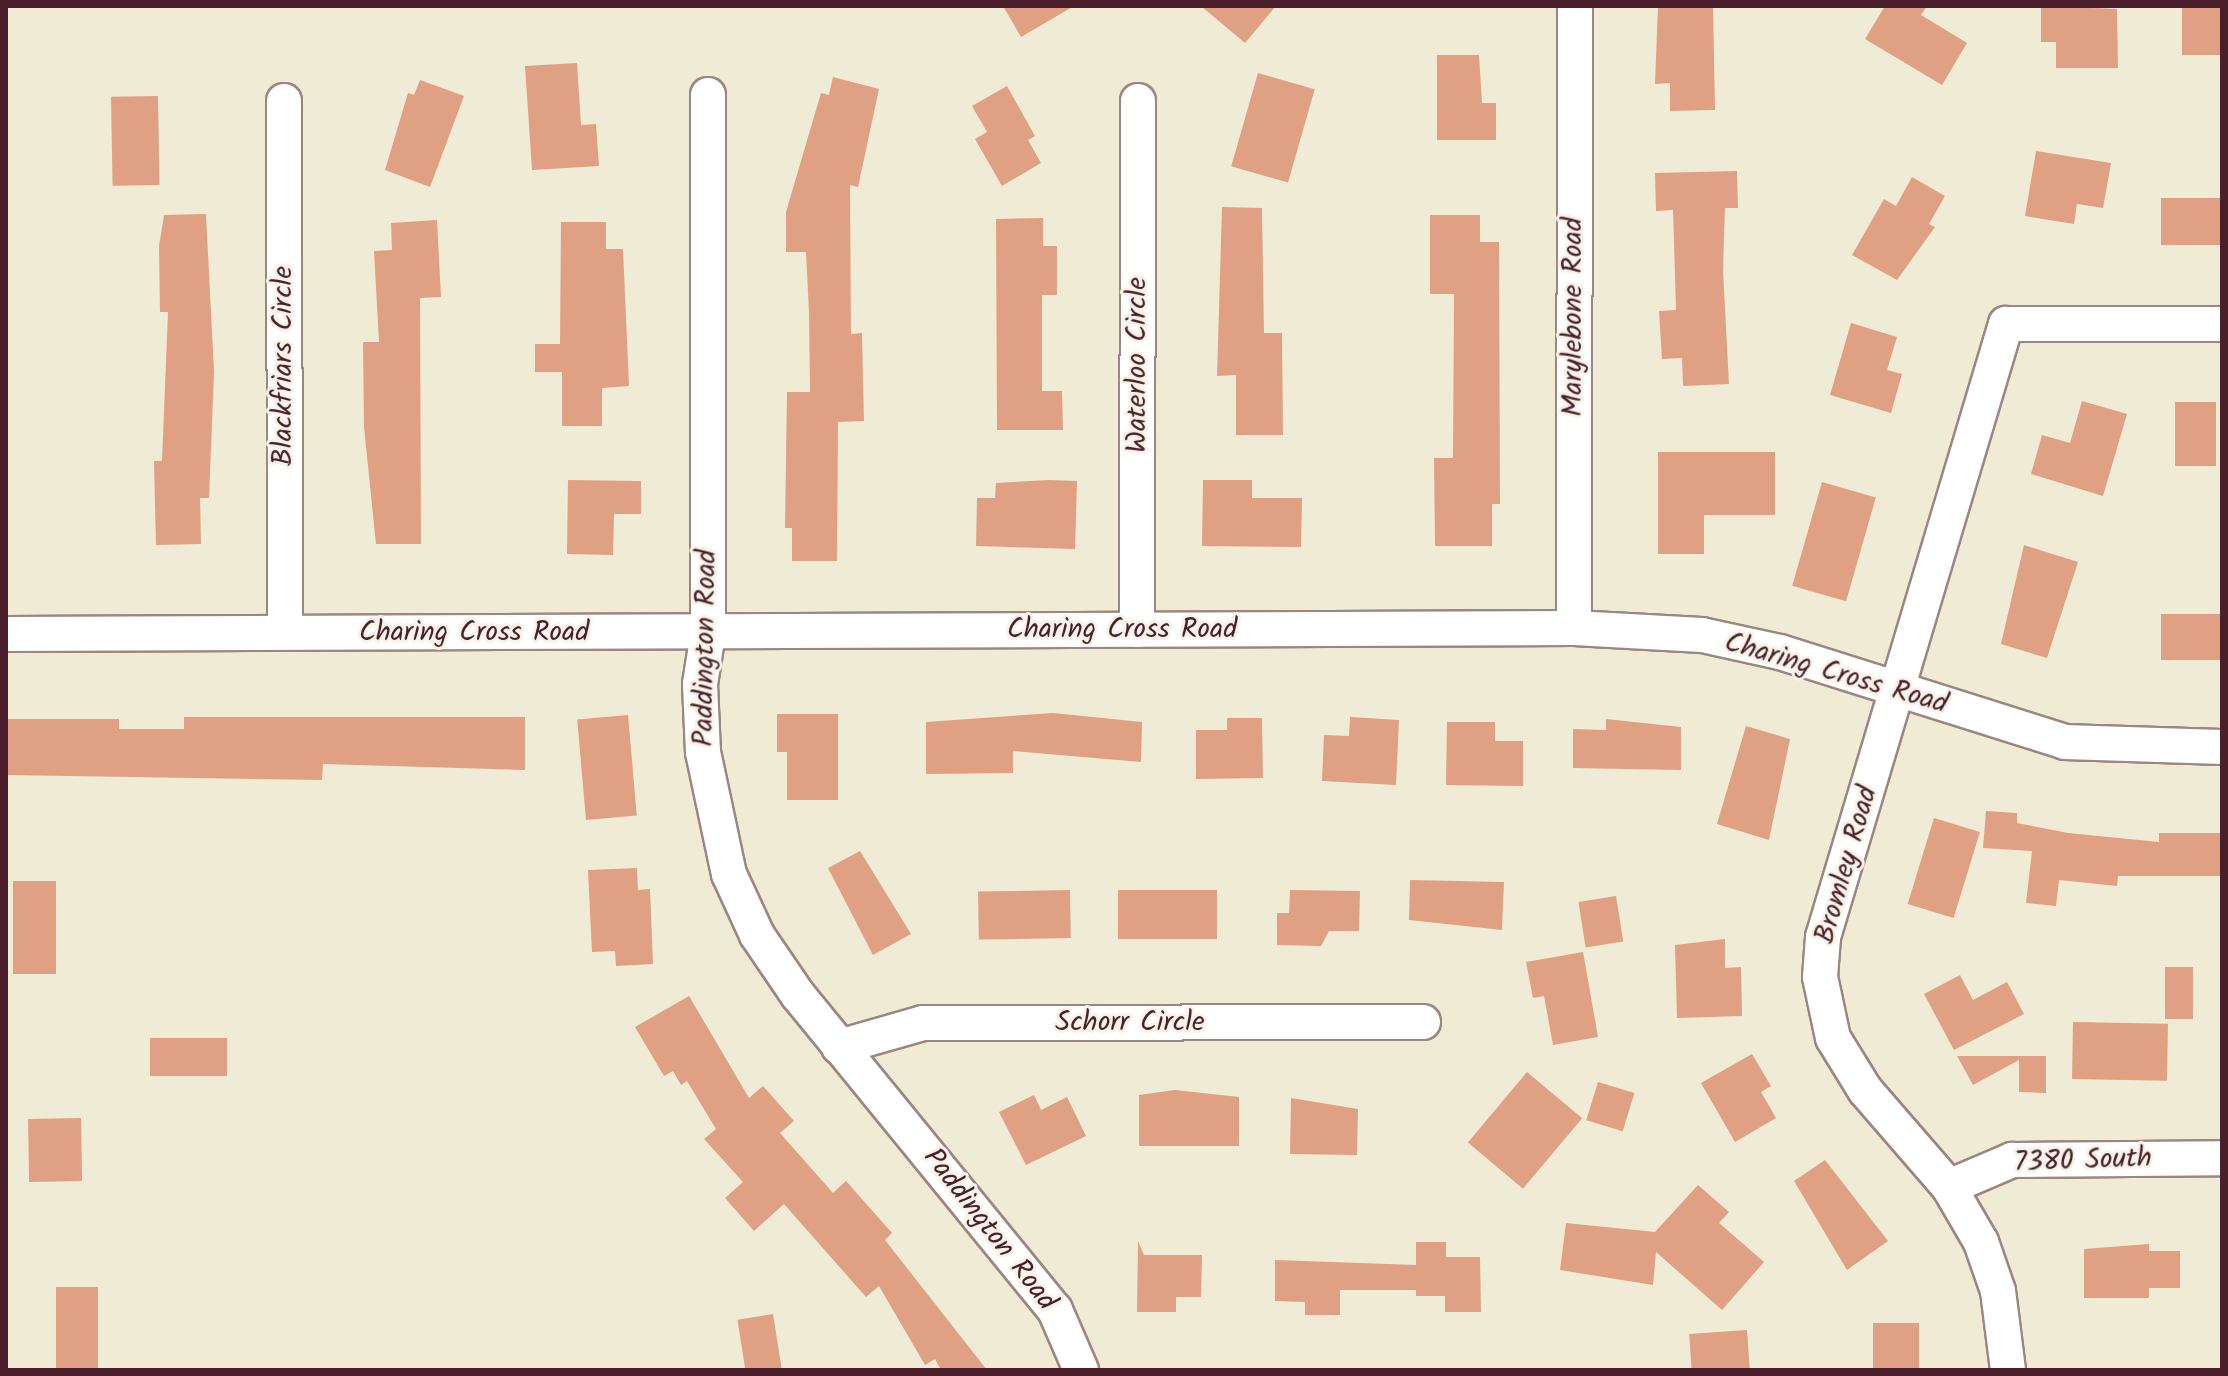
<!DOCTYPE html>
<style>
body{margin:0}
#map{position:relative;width:2228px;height:1376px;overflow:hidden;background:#f0ebd5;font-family:Kalam,sans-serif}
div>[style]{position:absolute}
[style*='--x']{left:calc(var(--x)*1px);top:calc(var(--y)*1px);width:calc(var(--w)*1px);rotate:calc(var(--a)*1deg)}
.building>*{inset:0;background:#e0a083;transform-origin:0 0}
.roads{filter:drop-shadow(2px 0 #9d8580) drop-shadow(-2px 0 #9d8580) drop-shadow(0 2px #9d8580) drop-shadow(0 -2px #9d8580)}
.minor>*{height:34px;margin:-17px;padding:0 17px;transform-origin:17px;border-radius:17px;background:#fff}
span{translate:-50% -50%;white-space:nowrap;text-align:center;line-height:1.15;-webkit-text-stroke:6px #f7f3e8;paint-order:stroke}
.street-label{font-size:28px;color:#4a1f2b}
.frame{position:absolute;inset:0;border:8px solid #4a1f2b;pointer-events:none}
</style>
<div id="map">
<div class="building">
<div style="clip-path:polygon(1003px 6px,1074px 6px,1021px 37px)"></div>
<div style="clip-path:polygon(1201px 6px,1276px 6px,1245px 43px)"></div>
<div style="clip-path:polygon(1658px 6px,1713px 6px,1715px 110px,1670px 111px,1670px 83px,1655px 84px)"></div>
<div style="clip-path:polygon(1885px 6px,1927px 6px,1921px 15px,1967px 43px,1942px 85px,1865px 39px)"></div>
<div style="clip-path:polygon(2041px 6px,2117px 9px,2118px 68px,2056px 68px,2056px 42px,2041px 42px)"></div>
<div style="left:2182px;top:6px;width:40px;height:49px"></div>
<div style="clip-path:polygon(1437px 55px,1479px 55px,1482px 103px,1496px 103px,1496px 140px,1437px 140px)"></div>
<div style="clip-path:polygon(577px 63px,581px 125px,596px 124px,599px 166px,532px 170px,525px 66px)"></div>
<div style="left:1258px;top:73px;width:59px;height:97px;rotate:16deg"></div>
<div style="clip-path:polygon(833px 77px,879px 89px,858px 187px,850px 185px,851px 334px,862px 333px,864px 421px,838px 422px,837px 561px,792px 561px,792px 528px,785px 528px,787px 392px,810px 392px,809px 312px,806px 252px,786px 252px,786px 212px,821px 93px,829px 95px)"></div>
<div style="clip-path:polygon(420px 80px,464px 96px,430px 187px,385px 170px,408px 93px,414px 95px)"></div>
<div style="clip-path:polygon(1007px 86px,1035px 136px,1028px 140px,1041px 163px,1002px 186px,975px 139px,987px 132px,972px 106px)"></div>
<div style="left:158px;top:96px;width:89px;height:47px;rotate:89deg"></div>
<div style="clip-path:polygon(2036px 151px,2111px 163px,2103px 208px,2077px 204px,2074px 224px,2025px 216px)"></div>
<div style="clip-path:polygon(1737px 171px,1738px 208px,1725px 208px,1723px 270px,1729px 384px,1683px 386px,1682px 358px,1662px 359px,1659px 311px,1676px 310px,1673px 210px,1656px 211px,1655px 173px)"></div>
<div style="clip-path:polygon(1912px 177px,1945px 196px,1929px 224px,1935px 227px,1897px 280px,1852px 255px,1884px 199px,1896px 206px)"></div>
<div style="left:2161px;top:198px;width:61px;height:47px"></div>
<div style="clip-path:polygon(1222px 207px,1262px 208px,1264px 333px,1282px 333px,1283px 435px,1236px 435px,1236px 375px,1217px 376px)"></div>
<div style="clip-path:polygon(206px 214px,214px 372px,209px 498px,200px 498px,201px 544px,156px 545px,154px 461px,162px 461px,168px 312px,160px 312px,159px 246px,164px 215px)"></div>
<div style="clip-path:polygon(1430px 215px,1480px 215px,1480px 242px,1499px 242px,1500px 504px,1492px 504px,1492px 546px,1435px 546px,1434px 458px,1453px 458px,1454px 294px,1430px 294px)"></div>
<div style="clip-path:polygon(1043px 218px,1043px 246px,1057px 246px,1057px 295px,1042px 295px,1042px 391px,1062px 391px,1063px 430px,997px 430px,996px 219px)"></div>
<div style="clip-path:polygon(437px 220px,441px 297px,420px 298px,421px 544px,376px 544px,364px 427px,363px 342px,379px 342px,374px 251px,392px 250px,391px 223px)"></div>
<div style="clip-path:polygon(561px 222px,606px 222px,606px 249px,623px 249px,629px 386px,602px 388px,602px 426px,562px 426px,562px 372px,535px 372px,535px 344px,560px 344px)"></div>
<div style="clip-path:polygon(1851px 323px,1897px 337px,1887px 370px,1902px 374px,1891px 413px,1830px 395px)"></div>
<div style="clip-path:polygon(2082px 401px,2127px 414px,2103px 496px,2031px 474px,2042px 435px,2070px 443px)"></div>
<div style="left:2175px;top:402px;width:41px;height:64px"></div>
<div style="clip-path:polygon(1658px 452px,1775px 452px,1775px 515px,1704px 515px,1704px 554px,1658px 554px)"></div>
<div style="clip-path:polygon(568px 480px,641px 481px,641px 514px,614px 514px,613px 555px,567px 554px)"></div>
<div style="clip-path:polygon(1049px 480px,1077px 481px,1075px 549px,976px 546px,977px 498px,995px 498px,996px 483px)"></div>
<div style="clip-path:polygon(1203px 480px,1252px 480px,1252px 498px,1302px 498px,1301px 547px,1202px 546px)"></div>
<div style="left:1822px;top:482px;width:56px;height:108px;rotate:16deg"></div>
<div style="clip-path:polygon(2024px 545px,2078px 562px,2047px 658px,2001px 644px)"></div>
<div style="left:2161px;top:614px;width:61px;height:46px"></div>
<div style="clip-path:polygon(1053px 713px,1142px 722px,1141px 762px,1013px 751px,1013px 773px,926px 774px,926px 722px)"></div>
<div style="clip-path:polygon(777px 714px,838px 714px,838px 800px,787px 800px,787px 752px,777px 752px)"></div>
<div style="left:628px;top:715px;width:101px;height:51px;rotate:85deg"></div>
<div style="clip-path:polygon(184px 717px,525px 717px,525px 770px,323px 764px,322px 780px,6px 775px,6px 719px,119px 719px,119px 729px,184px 729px)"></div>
<div style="clip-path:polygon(1350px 717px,1399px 720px,1396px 785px,1322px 781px,1324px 735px,1349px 736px)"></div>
<div style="clip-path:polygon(1227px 718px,1262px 718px,1263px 778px,1196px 779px,1196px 730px,1227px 730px)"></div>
<div style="clip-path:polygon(1606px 719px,1681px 727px,1681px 770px,1573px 768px,1573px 729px,1606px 730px)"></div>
<div style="clip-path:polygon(1447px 722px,1495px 722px,1495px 741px,1523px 741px,1523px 786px,1446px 785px)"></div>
<div style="clip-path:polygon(1746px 726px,1790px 739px,1769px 840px,1717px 824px)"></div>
<div style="clip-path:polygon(1986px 811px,2017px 813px,2017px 823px,2068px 833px,2159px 842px,2159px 833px,2222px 833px,2222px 876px,2118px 876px,2117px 886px,2059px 880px,2056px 906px,2026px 903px,2032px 851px,1983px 848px)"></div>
<div style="left:1934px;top:818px;width:48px;height:90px;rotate:17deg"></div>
<div style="clip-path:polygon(860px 851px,911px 934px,873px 955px,828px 868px)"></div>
<div style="clip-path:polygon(637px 868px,638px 890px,650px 889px,653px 964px,616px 966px,615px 951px,592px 952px,588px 870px)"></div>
<div style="clip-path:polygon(1410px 880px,1504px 882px,1502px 930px,1409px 920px)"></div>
<div style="left:13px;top:881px;width:43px;height:93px"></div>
<div style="left:1070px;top:890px;width:48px;height:92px;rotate:89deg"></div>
<div style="left:1118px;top:890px;width:99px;height:49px"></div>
<div style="clip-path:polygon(1290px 890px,1360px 891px,1359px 931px,1329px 931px,1321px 946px,1277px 945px,1277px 913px,1289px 913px)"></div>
<div style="left:1616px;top:896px;width:46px;height:38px;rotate:81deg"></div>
<div style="clip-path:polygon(1725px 939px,1725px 968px,1741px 967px,1742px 1016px,1677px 1018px,1675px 945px)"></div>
<div style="clip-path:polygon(1583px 952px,1598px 1037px,1553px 1045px,1544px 996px,1533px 998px,1526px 962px)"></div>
<div style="left:2165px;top:967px;width:28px;height:52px"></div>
<div style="clip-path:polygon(1960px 975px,1973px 1000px,2007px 982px,2024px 1014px,1954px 1050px,1924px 994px)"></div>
<div style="clip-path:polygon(689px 996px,749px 1098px,763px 1086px,794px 1121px,780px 1133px,833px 1193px,846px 1181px,892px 1233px,885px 1240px,987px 1370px,941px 1370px,935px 1359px,925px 1365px,879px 1286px,866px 1297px,784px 1204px,754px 1231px,725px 1198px,743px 1182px,704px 1139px,716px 1129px,687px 1081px,681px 1085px,673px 1071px,664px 1076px,635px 1027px)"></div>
<div style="left:2073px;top:1022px;width:95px;height:57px;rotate:1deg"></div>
<div style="left:150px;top:1038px;width:77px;height:38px"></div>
<div style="clip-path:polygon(1752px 1054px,1771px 1086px,1761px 1092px,1776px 1118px,1735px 1142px,1701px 1083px)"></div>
<div style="clip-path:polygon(1957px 1056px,2046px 1056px,2046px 1093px,2019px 1092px,2019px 1060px,1973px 1085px)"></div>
<div style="left:1527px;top:1072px;width:72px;height:92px;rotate:40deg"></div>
<div style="left:1598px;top:1082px;width:38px;height:40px;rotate:17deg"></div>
<div style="clip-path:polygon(1175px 1090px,1239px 1097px,1239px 1146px,1139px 1146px,1139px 1095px)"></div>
<div style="clip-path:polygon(1034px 1095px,1041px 1110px,1067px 1097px,1086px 1136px,1026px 1165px,999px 1112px)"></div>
<div style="clip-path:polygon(1291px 1098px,1358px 1109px,1357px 1155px,1290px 1154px)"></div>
<div style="left:81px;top:1118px;width:63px;height:53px;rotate:89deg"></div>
<div style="clip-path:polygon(1825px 1160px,1888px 1241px,1847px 1270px,1794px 1181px)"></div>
<div style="clip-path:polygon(1698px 1185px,1729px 1212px,1719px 1223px,1764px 1262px,1722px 1310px,1656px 1252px,1653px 1285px,1560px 1270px,1566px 1223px,1655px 1232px)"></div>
<div style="clip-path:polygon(1138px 1241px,1144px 1255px,1202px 1255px,1201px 1297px,1176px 1297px,1176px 1312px,1137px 1312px)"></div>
<div style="clip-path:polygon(1416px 1242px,1446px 1242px,1446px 1257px,1480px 1257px,1481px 1312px,1445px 1312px,1445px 1296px,1416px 1296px,1416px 1290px,1340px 1290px,1340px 1315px,1305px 1315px,1305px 1302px,1275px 1301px,1275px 1260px,1416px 1265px)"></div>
<div style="clip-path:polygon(2149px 1244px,2149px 1251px,2180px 1251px,2180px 1288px,2149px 1288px,2149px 1298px,2084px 1298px,2084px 1249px)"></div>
<div style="left:56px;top:1287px;width:42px;height:83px"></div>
<div style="left:773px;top:1314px;width:57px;height:36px;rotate:81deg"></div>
<div style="left:1873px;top:1323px;width:46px;height:47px"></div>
<div style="left:1747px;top:1330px;width:40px;height:58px;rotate:86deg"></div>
</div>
<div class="roads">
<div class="minor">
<div style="--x:708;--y:95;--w:538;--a:90"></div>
<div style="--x:708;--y:633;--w:52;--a:98.9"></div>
<div style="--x:700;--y:684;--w:68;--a:87.5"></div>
<div style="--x:703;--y:752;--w:125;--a:78"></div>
<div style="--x:729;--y:874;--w:67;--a:65.3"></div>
<div style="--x:757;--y:935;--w:73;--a:55.7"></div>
<div style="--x:798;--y:995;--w:407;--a:50.8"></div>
<div style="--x:1055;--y:1310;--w:65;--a:66.6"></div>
<div style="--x:284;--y:101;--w:531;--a:89.89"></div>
<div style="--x:1574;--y:628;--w:622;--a:-89.91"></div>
<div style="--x:1137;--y:630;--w:529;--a:-89.89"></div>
<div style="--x:6;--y:634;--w:1568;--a:-0.22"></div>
<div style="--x:1574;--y:628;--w:128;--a:3.1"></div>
<div style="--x:1702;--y:635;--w:80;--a:12.3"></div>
<div style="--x:1780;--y:652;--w:299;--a:17.5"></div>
<div style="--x:2065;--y:742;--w:157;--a:1.8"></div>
<div style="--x:839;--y:1047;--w:87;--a:-15.9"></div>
<div style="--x:923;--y:1023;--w:500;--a:-0.11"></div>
<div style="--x:1949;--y:1187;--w:69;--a:-23.2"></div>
<div style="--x:2012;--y:1160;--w:210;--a:-0.5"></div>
<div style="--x:2008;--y:1370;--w:80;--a:-97.2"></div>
<div style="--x:1998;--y:1291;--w:52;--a:-109.1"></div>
<div style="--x:1981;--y:1242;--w:64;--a:-120.2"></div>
<div style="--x:1949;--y:1187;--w:128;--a:-130.9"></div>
<div style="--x:1865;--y:1090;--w:61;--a:-121.6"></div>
<div style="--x:1833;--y:1038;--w:62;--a:-102"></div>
<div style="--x:1820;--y:977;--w:40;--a:-85.7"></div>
<div style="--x:1823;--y:937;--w:640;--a:-73.38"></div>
<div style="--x:2006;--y:324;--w:216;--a:0"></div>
</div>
</div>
<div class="street-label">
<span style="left:1574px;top:317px;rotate:-90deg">Marylebone Road</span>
<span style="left:1138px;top:365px;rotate:-90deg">Waterloo Circle</span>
<span style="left:284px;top:366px;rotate:-90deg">Blackfriars Circle</span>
<span style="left:1122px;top:630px">Charing Cross Road</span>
<span style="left:474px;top:633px">Charing Cross Road</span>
<span style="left:706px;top:648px;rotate:-89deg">Paddington Road</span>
<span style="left:1836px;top:674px;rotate:16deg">Charing Cross Road</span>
<span style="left:1847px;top:865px;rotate:-74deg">Bromley Road</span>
<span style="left:1130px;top:1023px">Schorr Circle</span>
<span style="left:2083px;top:1161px;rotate:-2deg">7380 South</span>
<span style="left:989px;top:1230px;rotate:52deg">Paddington Road</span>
</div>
<div class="frame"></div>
</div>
